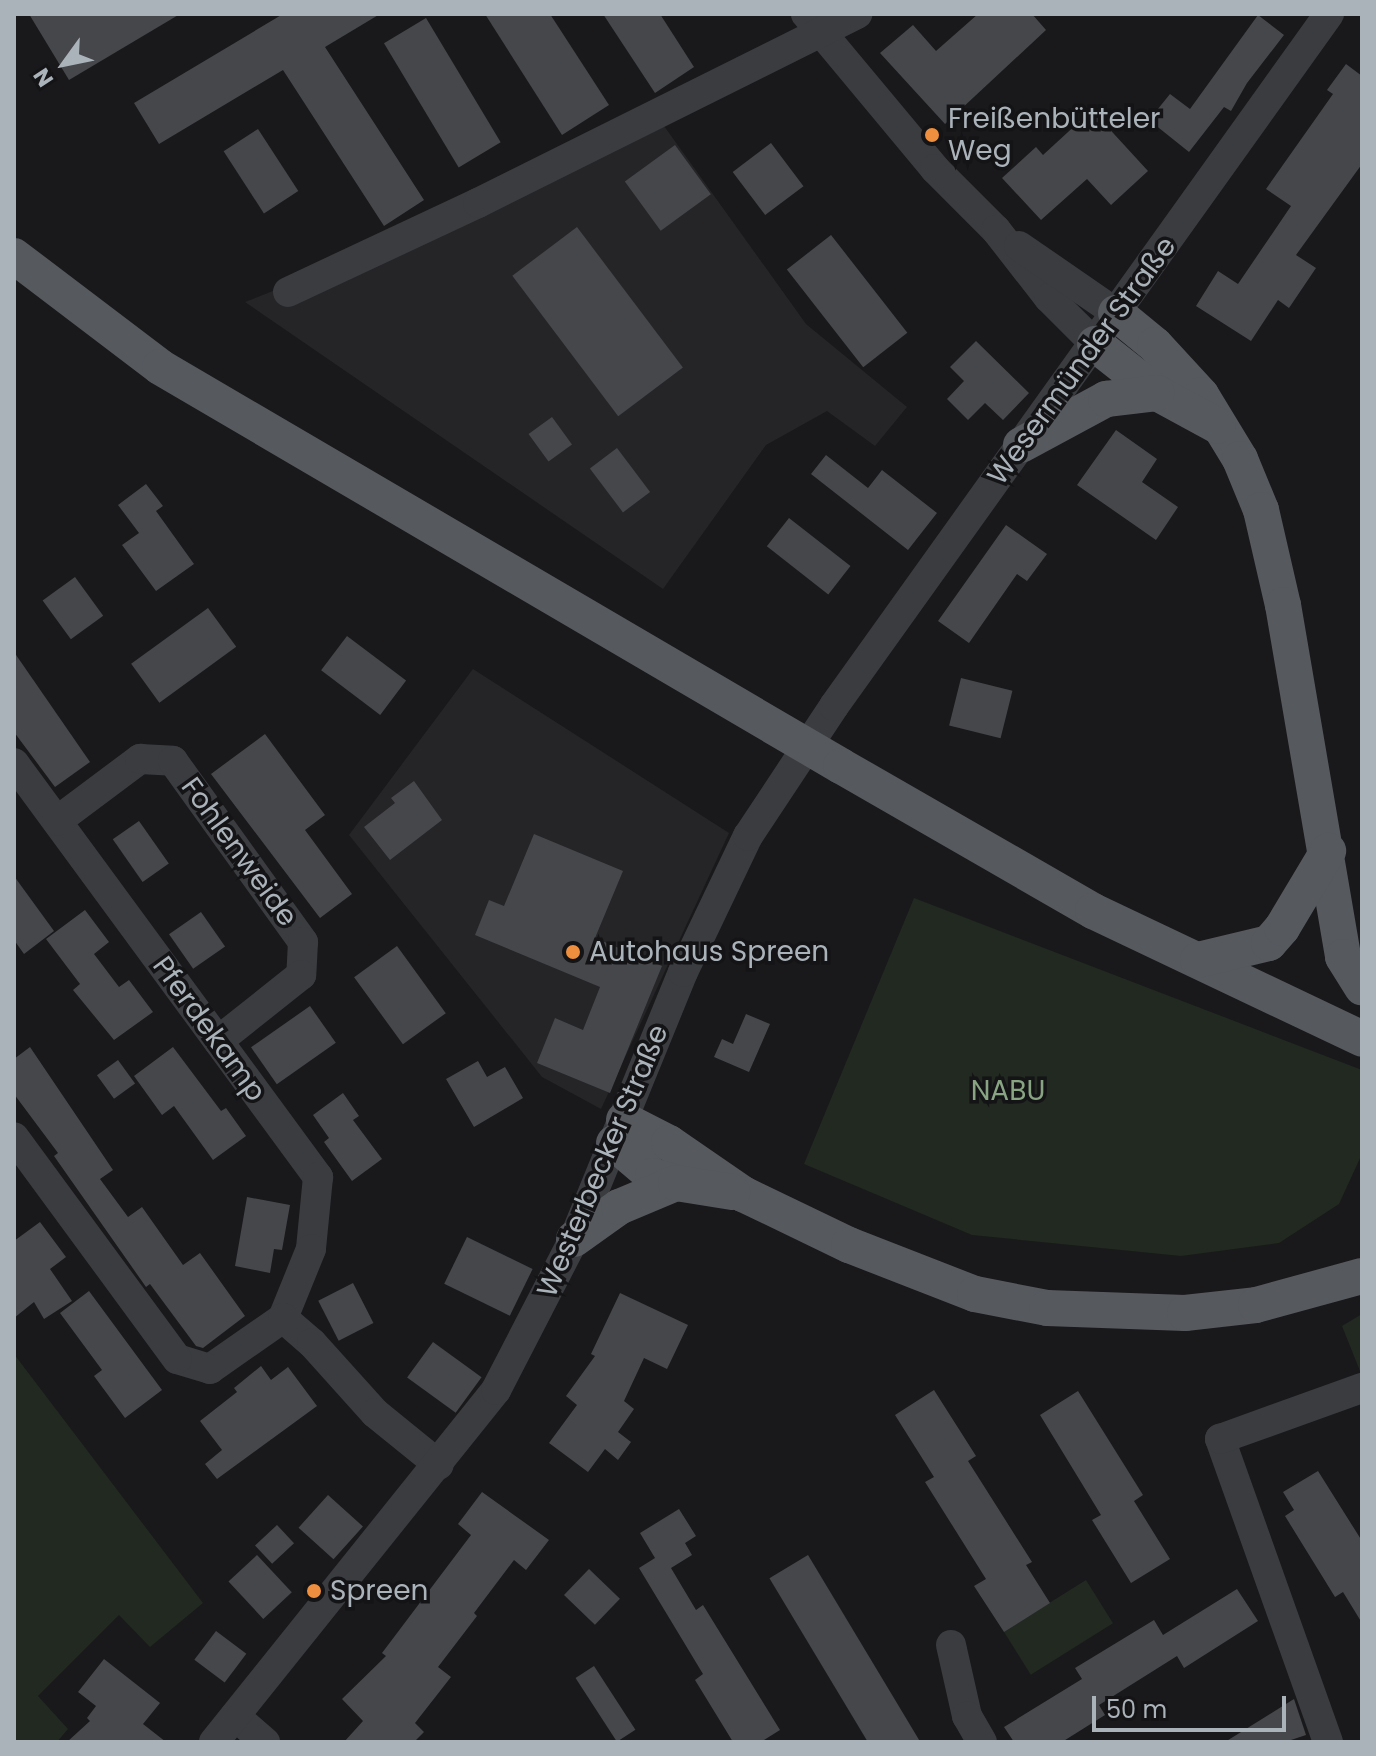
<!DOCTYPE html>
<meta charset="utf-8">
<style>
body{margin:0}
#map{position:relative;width:1376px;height:1756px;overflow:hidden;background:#19191b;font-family:Poppins,sans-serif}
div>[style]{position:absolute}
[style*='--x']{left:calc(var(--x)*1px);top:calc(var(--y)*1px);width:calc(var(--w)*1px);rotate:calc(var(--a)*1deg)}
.built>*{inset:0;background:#252528}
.green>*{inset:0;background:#212921;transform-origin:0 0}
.building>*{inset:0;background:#45474b;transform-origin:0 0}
.minor>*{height:30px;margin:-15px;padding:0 15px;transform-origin:15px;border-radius:15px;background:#3a3c40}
.major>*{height:36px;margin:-18px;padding:0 18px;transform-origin:18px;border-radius:18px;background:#56595e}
.dots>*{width:22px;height:22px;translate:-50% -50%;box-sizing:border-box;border:4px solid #141416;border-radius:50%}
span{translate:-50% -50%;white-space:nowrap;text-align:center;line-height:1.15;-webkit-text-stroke:7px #141416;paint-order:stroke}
.poi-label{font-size:28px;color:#abb3ba}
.left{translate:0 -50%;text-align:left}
.street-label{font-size:28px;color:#abb3ba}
.park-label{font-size:28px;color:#88a483}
.frame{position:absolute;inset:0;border:16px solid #abb3ba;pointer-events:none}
.north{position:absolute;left:24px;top:24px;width:80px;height:80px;-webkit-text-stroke:6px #141416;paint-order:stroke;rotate:237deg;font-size:22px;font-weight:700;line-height:32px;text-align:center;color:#abb3ba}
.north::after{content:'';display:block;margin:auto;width:28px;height:36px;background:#abb3ba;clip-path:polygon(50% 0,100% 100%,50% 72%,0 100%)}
.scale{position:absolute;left:1092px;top:1696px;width:194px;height:36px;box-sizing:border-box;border:4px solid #abb3ba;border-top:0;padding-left:10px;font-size:24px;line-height:28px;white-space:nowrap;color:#abb3ba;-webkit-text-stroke:6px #141416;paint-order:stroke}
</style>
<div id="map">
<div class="built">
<div style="clip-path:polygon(649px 105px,806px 324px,907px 407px,875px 446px,827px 411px,766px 445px,663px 589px,245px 302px,572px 172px)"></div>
<div style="clip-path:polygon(473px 669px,729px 833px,601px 1109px,542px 1077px,349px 835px)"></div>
</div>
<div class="green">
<div style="clip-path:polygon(914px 898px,1362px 1070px,1362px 1154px,1339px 1204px,1279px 1243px,1181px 1256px,972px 1235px,804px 1164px)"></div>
<div style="clip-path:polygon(1362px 1314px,1362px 1376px,1342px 1326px)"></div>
<div style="clip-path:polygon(14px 1354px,203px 1603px,150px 1647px,119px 1615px,38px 1696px,68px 1729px,57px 1742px,14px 1742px)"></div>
<div style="left:1086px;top:1580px;width:51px;height:97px;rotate:58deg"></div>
</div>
<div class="building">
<div style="clip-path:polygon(29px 14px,180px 14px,69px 80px)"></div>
<div style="clip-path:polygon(283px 14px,380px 14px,325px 47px,424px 200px,384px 226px,283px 70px,159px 144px,134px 103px)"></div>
<div style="clip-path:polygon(485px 14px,550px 14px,609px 105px,562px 135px)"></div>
<div style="clip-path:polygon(603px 14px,660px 14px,694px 67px,655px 93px)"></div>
<div style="clip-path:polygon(978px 14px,1032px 14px,1046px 30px,945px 124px,880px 53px,913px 25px,936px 51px)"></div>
<div style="clip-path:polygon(1258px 15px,1284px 35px,1247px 83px,1231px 111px,1224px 107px,1189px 152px,1149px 120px,1170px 94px,1190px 109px)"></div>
<div style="left:426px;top:18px;width:145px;height:49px;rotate:59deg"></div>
<div style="clip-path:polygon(1346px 64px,1362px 76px,1362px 164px,1296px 255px,1316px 268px,1289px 308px,1278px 300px,1251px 341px,1196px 306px,1218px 271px,1238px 284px,1291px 206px,1266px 189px,1333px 94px,1327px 90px)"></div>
<div style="clip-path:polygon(1092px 110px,1148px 171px,1111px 205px,1087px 179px,1041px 220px,1002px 178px,1036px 147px,1043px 155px)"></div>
<div style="left:258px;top:129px;width:74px;height:41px;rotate:57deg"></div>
<div style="left:771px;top:143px;width:54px;height:48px;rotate:53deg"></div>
<div style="left:675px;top:145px;width:61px;height:62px;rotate:54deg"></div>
<div style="left:577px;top:227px;width:176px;height:81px;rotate:53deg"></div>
<div style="left:831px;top:235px;width:124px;height:56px;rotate:52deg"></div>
<div style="clip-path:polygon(976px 341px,1029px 393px,1003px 420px,985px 403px,968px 420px,947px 399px,964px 381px,950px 367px)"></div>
<div style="left:552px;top:417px;width:34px;height:29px;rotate:54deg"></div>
<div style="clip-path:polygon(1116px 430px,1157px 459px,1142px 482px,1178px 507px,1156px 540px,1077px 485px)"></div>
<div style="left:617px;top:448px;width:55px;height:34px;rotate:53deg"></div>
<div style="clip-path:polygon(826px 455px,868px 488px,882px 470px,937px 513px,908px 550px,811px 474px)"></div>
<div style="clip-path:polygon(146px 484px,163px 506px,156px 511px,194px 564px,156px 591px,122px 545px,139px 533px,118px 505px)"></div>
<div style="left:789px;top:518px;width:78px;height:36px;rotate:38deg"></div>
<div style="clip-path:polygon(1006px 525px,1047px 554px,1027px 581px,1017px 574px,969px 643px,938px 621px)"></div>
<div style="left:75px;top:577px;width:48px;height:40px;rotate:54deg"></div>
<div style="left:208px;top:608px;width:48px;height:95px;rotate:54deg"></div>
<div style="left:347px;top:636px;width:74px;height:43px;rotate:37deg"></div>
<div style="clip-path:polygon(14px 652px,90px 762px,55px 787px,14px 732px)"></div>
<div style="left:961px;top:678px;width:53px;height:49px;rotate:14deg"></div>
<div style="clip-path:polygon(265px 734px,325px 815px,305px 830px,352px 894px,320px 918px,211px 774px)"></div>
<div style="clip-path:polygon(414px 781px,442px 820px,390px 860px,364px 827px,395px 803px,391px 798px)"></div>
<div style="left:139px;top:821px;width:52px;height:32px;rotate:55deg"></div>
<div style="clip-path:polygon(534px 834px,623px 871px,595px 938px,662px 966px,610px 1093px,537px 1063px,555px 1018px,583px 1030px,600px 987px,475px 935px,489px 900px,504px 906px)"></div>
<div style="clip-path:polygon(14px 876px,54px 931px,24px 954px,14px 940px)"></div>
<div style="clip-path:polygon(85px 910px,109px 942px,94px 954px,119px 987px,129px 980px,153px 1012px,114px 1040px,73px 990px,80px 984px,46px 939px)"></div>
<div style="left:201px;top:912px;width:42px;height:39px;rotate:55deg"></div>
<div style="left:397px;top:946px;width:83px;height:53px;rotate:54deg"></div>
<div style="left:310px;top:1006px;width:45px;height:72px;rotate:55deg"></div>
<div style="clip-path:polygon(746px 1014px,770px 1024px,749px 1072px,714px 1057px,722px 1039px,733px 1044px)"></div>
<div style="clip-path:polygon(30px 1047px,113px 1170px,100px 1179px,128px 1217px,142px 1207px,183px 1265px,200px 1253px,245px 1316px,203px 1348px,196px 1346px,150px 1284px,146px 1287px,54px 1156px,58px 1153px,14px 1094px,14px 1059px)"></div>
<div style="clip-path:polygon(173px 1047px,221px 1111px,226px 1108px,246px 1136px,213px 1160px,174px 1106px,162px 1115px,134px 1076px)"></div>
<div style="left:118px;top:1060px;width:29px;height:26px;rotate:54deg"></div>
<div style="clip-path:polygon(478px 1061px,487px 1077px,505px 1067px,523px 1098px,474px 1127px,446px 1079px)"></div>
<div style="clip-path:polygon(343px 1093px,359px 1116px,353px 1120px,382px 1159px,352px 1181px,324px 1142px,329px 1138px,313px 1115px)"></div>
<div style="clip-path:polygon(247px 1197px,290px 1205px,282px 1250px,274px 1249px,270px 1273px,235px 1266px)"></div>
<div style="clip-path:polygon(40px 1222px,66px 1257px,50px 1269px,72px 1301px,44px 1319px,34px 1302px,14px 1318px,14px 1241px)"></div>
<div style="left:467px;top:1237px;width:73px;height:52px;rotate:26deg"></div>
<div style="left:353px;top:1283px;width:45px;height:39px;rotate:63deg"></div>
<div style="clip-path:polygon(89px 1291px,162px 1390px,125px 1418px,94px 1376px,102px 1370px,60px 1313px)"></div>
<div style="clip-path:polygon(620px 1293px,688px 1325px,667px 1369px,644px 1358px,624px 1401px,634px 1409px,618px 1432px,631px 1442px,618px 1460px,605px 1449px,588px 1472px,549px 1443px,577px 1405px,566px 1396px,595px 1356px,591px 1354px)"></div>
<div style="left:433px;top:1342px;width:60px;height:44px;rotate:36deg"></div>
<div style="clip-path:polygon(261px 1366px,271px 1380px,288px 1367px,317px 1406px,217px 1479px,205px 1464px,222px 1450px,200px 1421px,237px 1392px,234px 1388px)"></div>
<div style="clip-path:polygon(934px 1390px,976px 1456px,968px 1461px,1032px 1562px,1026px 1565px,1050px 1603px,1004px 1632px,974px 1586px,986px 1579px,925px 1482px,934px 1477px,895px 1415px)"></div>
<div style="clip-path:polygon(1078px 1391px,1143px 1495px,1134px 1501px,1170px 1559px,1131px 1583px,1092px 1520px,1101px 1515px,1040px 1415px)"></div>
<div style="clip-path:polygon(1318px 1471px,1362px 1541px,1362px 1623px,1343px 1592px,1335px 1597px,1285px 1516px,1294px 1510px,1283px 1492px)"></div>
<div style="clip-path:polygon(482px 1492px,549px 1540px,526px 1570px,514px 1560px,474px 1613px,477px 1616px,438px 1667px,451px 1677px,415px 1723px,424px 1732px,414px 1742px,344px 1742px,363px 1721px,342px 1699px,386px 1656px,382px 1653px,471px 1535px,458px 1524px)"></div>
<div style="left:328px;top:1495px;width:47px;height:44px;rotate:42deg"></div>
<div style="clip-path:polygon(679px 1509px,696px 1536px,685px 1543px,692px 1555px,671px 1568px,696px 1610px,703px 1605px,780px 1730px,761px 1742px,733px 1742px,695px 1680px,703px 1674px,639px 1568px,655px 1558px,640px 1533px)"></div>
<div style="left:277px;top:1525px;width:25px;height:30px;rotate:47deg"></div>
<div style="left:257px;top:1555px;width:51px;height:39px;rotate:47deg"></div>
<div style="left:808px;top:1555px;width:219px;height:45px;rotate:59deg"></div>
<div style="left:589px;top:1569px;width:43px;height:36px;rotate:44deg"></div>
<div style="clip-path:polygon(1237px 1589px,1258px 1621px,1184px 1668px,1177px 1656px,1099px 1705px,1105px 1715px,1062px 1742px,1014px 1742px,1004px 1727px,1082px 1679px,1075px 1668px,1154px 1620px,1163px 1635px)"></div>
<div style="left:216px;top:1631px;width:38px;height:36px;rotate:37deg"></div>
<div style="clip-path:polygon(104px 1659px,160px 1703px,143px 1724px,166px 1742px,67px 1742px,90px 1721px,87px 1718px,96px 1706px,78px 1692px)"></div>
<div style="left:594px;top:1666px;width:76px;height:22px;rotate:57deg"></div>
<div style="clip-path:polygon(1294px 1699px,1306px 1735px,1285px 1742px,1225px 1742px)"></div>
</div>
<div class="minor">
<div style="--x:806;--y:14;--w:202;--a:50.2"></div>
<div style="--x:935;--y:169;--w:86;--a:45"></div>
<div style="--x:996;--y:230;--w:86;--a:52.1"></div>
<div style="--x:1049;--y:298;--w:65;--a:45"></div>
<div style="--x:1019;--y:246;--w:118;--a:34.6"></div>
<div style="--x:288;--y:292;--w:210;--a:-25.1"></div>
<div style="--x:478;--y:203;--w:424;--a:-26.5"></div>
<div style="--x:14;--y:763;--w:514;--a:53.71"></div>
<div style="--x:318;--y:1177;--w:72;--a:95.6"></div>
<div style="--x:311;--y:1249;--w:74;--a:112.1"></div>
<div style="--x:283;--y:1318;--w:89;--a:145.1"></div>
<div style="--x:210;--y:1369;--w:34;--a:-163"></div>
<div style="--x:177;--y:1359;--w:275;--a:-126.3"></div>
<div style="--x:57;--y:821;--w:104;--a:-36.8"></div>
<div style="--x:140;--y:759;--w:33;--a:3"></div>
<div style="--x:173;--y:761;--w:223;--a:54.3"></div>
<div style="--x:303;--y:942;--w:33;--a:93"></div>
<div style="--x:301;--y:975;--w:106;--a:141.5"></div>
<div style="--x:283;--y:1318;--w:38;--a:41"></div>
<div style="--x:312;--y:1343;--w:94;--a:48"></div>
<div style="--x:375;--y:1413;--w:82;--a:39.1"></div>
<div style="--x:951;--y:1645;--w:73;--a:77.3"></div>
<div style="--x:967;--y:1716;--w:30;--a:60"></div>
<div style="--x:235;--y:1716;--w:40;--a:41"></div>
<div style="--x:214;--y:1742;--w:451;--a:-51.3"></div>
<div style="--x:496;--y:1390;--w:170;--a:-62.7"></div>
<div style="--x:574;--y:1239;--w:288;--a:-67.8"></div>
<div style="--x:683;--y:972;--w:151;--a:-64.5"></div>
<div style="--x:748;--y:836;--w:156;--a:-56.5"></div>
<div style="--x:834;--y:706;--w:851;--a:-54.42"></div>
<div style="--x:1328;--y:1742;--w:322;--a:-109.6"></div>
<div style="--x:1220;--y:1439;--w:151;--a:-19.8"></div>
</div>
<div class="major">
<div style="--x:14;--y:256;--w:183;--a:37.2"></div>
<div style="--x:160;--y:367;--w:789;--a:30.37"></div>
<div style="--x:841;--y:766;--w:291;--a:29.9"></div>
<div style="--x:1093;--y:911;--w:298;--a:25.4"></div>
<div style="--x:1116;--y:313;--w:50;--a:39.4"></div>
<div style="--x:1155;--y:345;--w:68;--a:47.4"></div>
<div style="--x:1201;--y:395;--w:75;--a:58.6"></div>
<div style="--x:1240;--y:459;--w:55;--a:67.6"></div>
<div style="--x:1261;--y:510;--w:98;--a:77"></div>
<div style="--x:1283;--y:605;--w:357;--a:80.3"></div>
<div style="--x:1343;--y:957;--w:36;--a:58"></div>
<div style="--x:1095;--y:344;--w:79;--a:38.3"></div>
<div style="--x:1157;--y:393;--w:69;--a:28.4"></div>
<div style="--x:1021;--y:445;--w:97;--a:-28.4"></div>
<div style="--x:1106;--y:399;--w:51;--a:-6.7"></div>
<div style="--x:1198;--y:960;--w:73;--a:-13.5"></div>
<div style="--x:1269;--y:943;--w:20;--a:-49"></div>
<div style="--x:1282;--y:928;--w:90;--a:-59.1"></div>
<div style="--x:624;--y:1120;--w:51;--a:27.1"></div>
<div style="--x:669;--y:1143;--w:90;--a:34.6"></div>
<div style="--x:743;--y:1194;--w:118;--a:25.7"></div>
<div style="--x:849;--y:1245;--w:135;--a:21.3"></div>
<div style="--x:975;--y:1294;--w:73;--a:11"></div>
<div style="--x:1047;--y:1308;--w:138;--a:2.1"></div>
<div style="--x:1185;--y:1313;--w:71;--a:-6.4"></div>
<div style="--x:1256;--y:1305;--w:110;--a:-15.3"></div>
<div style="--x:614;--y:1143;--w:51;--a:40.2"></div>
<div style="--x:653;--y:1176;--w:24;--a:17"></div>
<div style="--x:574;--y:1239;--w:55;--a:-35.4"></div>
<div style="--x:619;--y:1207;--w:62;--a:-22.8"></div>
<div style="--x:676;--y:1183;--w:57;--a:9.1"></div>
</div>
<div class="dots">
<div style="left:932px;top:135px;background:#ed8f3e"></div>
<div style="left:573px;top:952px;background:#ed8f3e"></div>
<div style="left:314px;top:1591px;background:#ed8f3e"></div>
</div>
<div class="poi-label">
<span class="left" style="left:948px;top:135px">Freißenbütteler<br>Weg</span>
<span class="left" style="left:589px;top:952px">Autohaus Spreen</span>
<span class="left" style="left:330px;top:1591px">Spreen</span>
</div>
<div class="street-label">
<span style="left:1082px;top:361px;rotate:-54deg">Wesermünder Straße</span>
<span style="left:239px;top:852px;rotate:54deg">Fohlenweide</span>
<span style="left:209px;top:1029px;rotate:54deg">Pferdekamp</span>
<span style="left:603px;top:1161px;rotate:-67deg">Westerbecker Straße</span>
</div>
<div class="park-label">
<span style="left:1008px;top:1091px">NABU</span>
</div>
<div class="frame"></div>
<div class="north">N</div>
<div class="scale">50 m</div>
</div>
